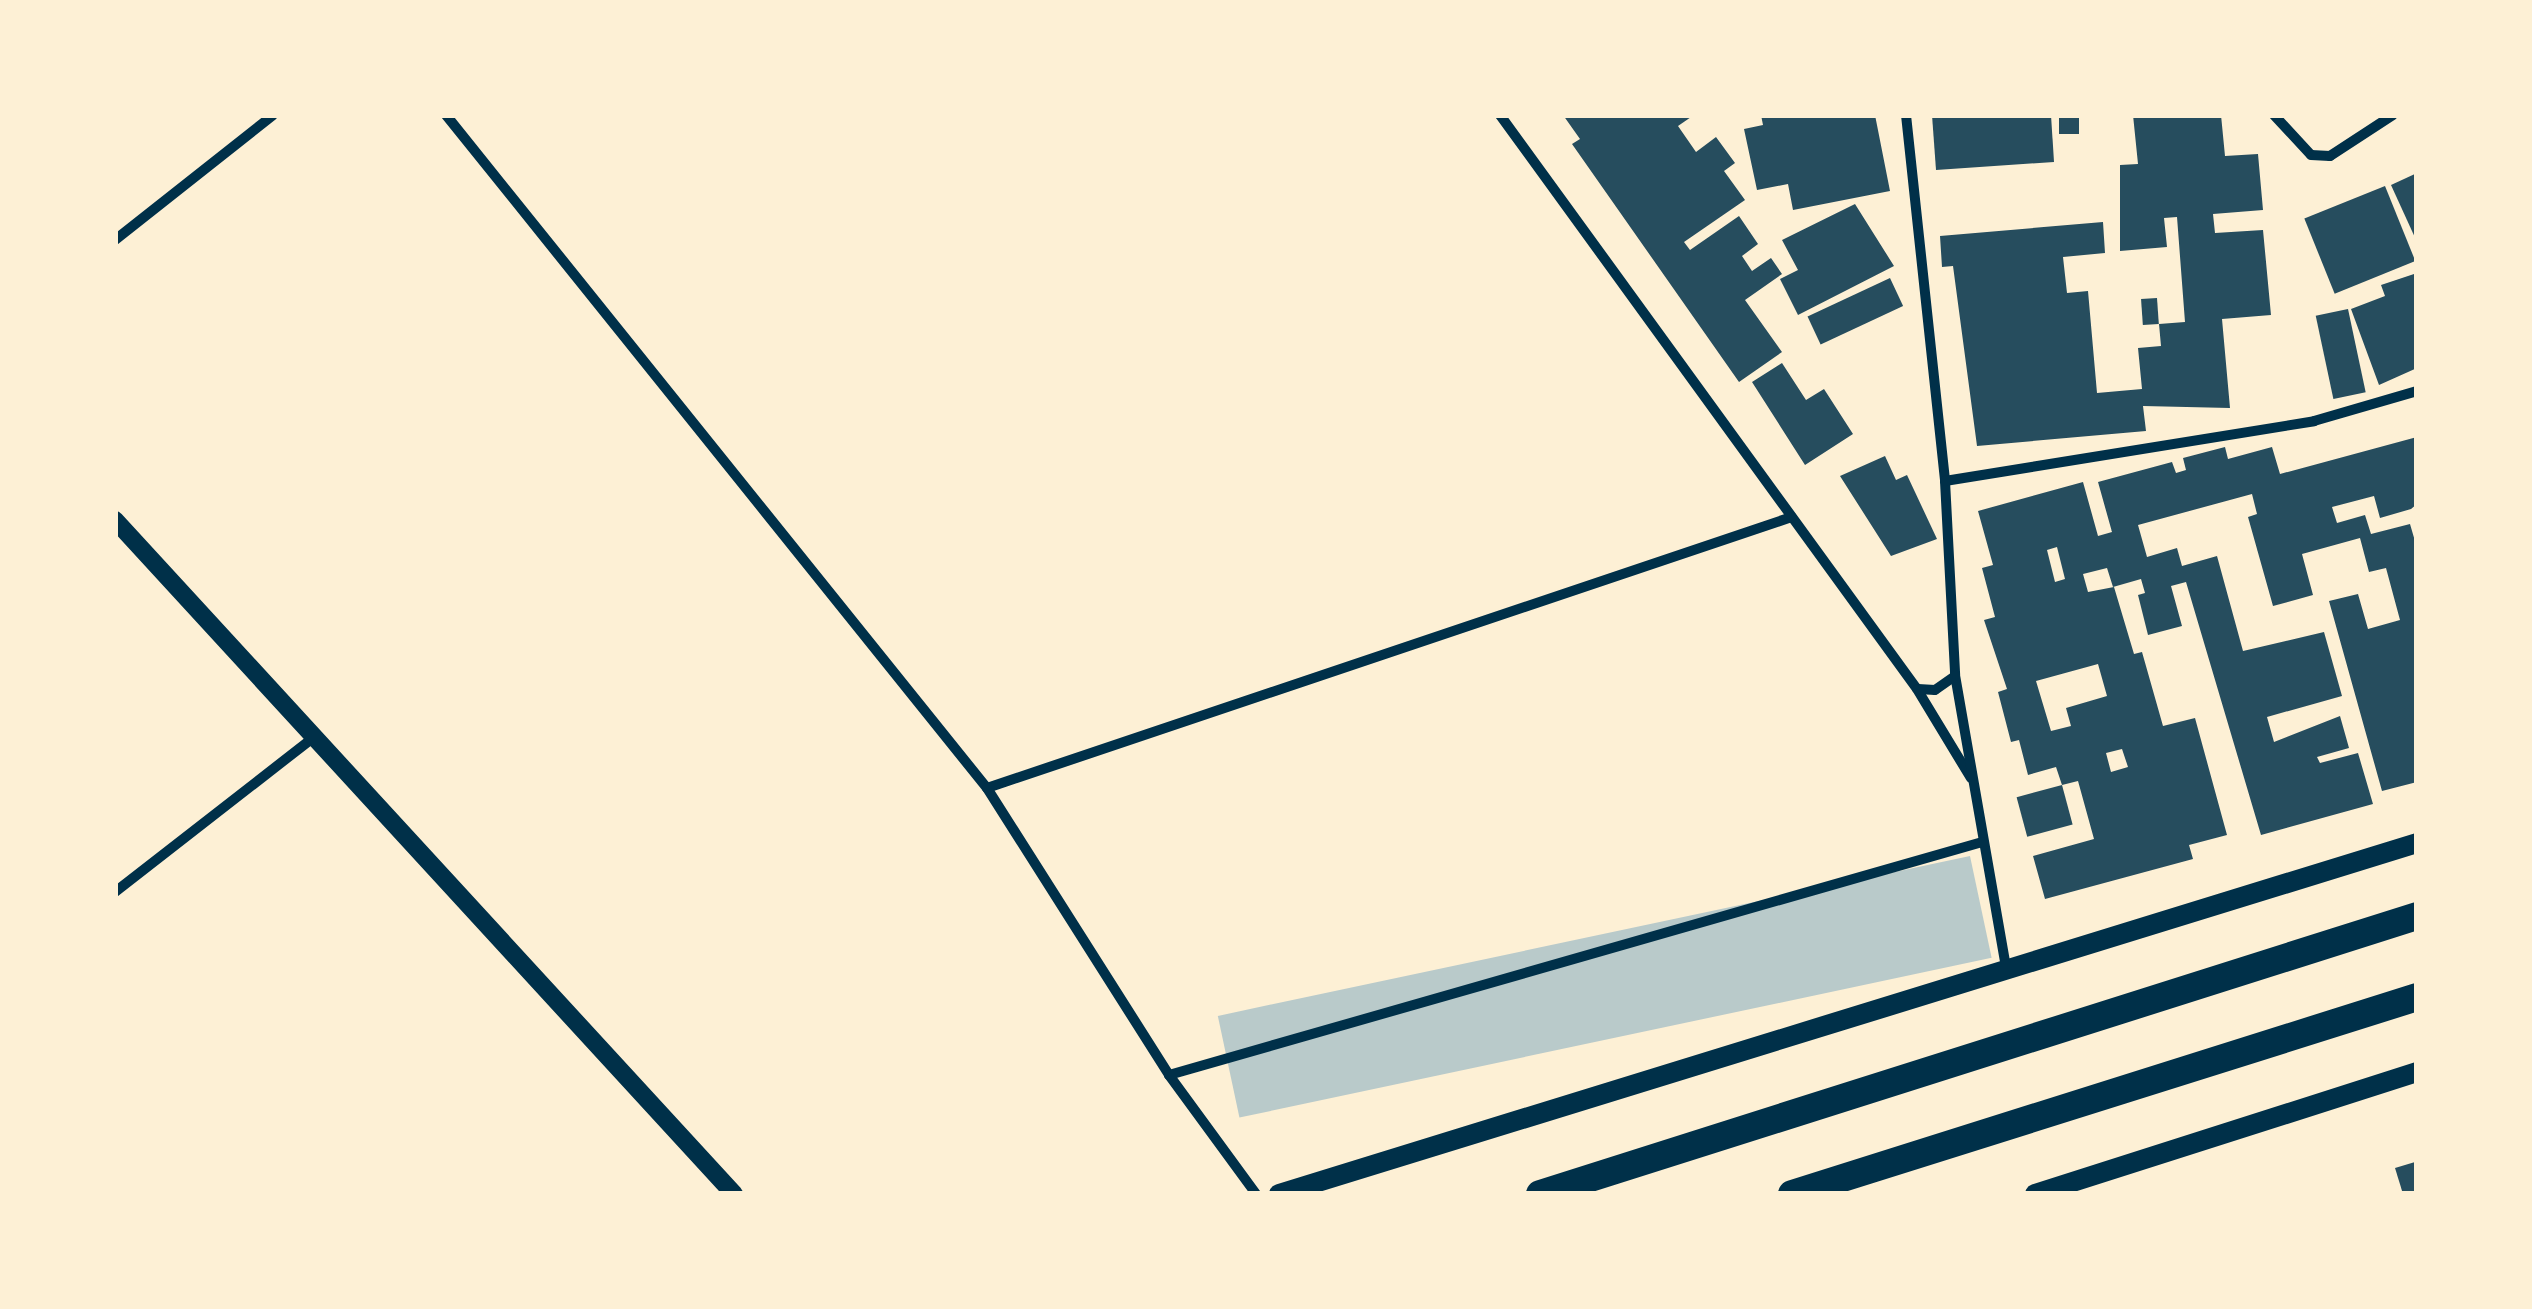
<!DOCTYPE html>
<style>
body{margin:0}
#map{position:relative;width:2532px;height:1309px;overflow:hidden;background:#fdf0d5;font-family:"DejaVu Sans",sans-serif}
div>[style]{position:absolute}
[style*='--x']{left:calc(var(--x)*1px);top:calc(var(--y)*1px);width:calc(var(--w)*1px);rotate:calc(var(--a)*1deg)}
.green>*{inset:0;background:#b9caca;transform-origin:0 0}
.building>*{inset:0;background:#264d5e;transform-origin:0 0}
.minor>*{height:10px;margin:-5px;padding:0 5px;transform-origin:5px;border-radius:5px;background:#003049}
.tertiary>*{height:18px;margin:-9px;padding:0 9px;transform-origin:9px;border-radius:9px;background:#003049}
.secondary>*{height:20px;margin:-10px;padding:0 10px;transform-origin:10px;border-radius:10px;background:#003049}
.trunk>*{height:28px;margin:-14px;padding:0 14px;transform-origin:14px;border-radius:14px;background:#003049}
span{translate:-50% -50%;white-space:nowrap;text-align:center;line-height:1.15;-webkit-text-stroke:10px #fdf0d5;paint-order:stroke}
.frame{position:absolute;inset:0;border:118px solid #fdf0d5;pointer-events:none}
</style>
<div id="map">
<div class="green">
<div style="left:1970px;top:856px;width:104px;height:769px;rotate:78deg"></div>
</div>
<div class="building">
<div style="clip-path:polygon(1563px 115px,1694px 115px,1678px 126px,1696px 152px,1716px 137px,1735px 163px,1724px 171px,1745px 200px,1684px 242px,1690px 250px,1739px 216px,1758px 244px,1742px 256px,1752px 271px,1771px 258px,1782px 274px,1745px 300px,1782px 352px,1739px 382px,1572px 144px,1580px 139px)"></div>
<div style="clip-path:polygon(1761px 115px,1875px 115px,1890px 191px,1793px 210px,1788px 184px,1757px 190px,1744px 129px,1763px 125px)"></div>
<div style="clip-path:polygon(1932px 115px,2051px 115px,2054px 162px,1936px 170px)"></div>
<div style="left:2059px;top:115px;width:20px;height:19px"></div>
<div style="clip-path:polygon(2133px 115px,2221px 115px,2225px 156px,2258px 154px,2263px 210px,2213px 214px,2215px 233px,2263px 230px,2271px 315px,2222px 319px,2230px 408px,2143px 406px,2146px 431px,1977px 446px,1953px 266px,1942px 267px,1940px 236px,2103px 222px,2105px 253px,2063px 257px,2067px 293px,2088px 291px,2097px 393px,2142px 389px,2138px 348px,2161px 346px,2159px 324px,2185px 322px,2177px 217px,2164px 218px,2167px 247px,2120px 251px,2120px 165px,2138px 164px)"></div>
<div style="clip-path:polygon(2417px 173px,2417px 242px,2391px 185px)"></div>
<div style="left:2385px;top:186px;width:81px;height:87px;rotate:68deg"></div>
<div style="clip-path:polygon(1855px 204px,1894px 266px,1798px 315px,1780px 279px,1798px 270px,1782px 240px)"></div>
<div style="clip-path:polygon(2417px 273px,2417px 368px,2379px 385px,2351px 309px,2385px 296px,2381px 285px)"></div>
<div style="left:1890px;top:278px;width:31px;height:91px;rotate:65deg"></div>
<div style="left:2157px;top:298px;width:26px;height:16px;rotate:86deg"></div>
<div style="left:2348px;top:309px;width:85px;height:33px;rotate:78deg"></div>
<div style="clip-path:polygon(1782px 363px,1806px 400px,1824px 389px,1853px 434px,1805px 465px,1752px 382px)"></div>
<div style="clip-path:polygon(evenodd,2417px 437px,2417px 504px,2411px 509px,2380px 518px,2374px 496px,2332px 507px,2337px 523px,2365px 515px,2371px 534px,2410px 524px,2417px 548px,2417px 782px,2382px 791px,2329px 601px,2358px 594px,2368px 629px,2400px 620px,2386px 568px,2369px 572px,2360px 538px,2302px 554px,2313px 595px,2273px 606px,2248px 517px,2257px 514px,2252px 494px,2138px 525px,2147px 557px,2177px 548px,2182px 566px,2217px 556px,2243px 651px,2324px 632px,2342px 696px,2267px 717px,2274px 742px,2340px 716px,2349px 748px,2317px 757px,2320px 763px,2358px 753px,2373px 804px,2261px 835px,2186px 582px,2171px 586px,2182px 626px,2148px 635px,2138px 595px,2145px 593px,2141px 579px,2113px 587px,2107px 568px,2083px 574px,2088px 592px,2114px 587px,2134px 654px,2142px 652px,2163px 726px,2195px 718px,2227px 835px,2189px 845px,2193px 859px,2045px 899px,2033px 856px,2094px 839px,2078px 781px,2062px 785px,2056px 767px,2028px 775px,2019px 740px,2011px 742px,1998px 692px,2007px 689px,1984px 620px,1995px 617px,1982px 568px,1993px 565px,1978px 511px,2083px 482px,2098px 536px,2112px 532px,2098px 482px,2172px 462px,2176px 473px,2186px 470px,2183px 458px,2225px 447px,2228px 459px,2272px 447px,2280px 474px,2417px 437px,2057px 547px,2065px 579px,2055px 582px,2047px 550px,2057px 547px,2417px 437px,2098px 664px,2107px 696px,2066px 708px,2071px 726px,2051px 731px,2036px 681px,2098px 664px,2417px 437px,2122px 749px,2128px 767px,2111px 772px,2106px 753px,2122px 749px)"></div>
<div style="clip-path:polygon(1885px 456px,1896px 480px,1907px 475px,1937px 539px,1891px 556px,1840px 476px)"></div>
<div style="left:2062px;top:785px;width:41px;height:47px;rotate:75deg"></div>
<div style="clip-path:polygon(2415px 1162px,2417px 1194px,2403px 1194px,2395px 1168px)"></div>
</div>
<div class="minor">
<div style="--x:446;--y:115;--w:863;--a:51.21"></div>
<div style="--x:987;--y:788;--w:340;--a:57.6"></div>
<div style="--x:1169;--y:1075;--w:147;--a:53.8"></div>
<div style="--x:1500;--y:115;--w:709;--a:54"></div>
<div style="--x:1917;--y:689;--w:104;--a:58.8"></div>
<div style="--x:1906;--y:115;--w:368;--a:83.9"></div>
<div style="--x:1945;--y:481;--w:194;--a:87"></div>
<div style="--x:1955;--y:675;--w:297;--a:80.1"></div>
<div style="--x:2274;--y:115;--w:54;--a:47.2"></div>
<div style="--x:2311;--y:155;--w:19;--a:3"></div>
<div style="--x:2330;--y:156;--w:75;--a:-33.1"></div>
<div style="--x:115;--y:240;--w:201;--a:-38.3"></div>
<div style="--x:1945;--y:481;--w:374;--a:-9.2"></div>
<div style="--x:2314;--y:421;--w:107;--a:-16.2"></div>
<div style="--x:1918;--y:689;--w:17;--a:3"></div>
<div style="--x:1935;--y:690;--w:24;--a:-35"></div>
<div style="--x:987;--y:788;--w:849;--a:-18.61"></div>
<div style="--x:115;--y:892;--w:252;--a:-37.9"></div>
<div style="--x:1169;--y:1075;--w:846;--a:-15.99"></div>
</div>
<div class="tertiary">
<div style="--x:115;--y:520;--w:915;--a:47.44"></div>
</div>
<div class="secondary">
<div style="--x:1279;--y:1194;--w:1191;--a:-17.14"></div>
<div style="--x:2035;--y:1194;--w:401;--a:-17.7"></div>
</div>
<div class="trunk">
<div style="--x:1540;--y:1194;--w:920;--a:-17.59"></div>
<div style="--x:1792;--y:1194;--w:655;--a:-17.49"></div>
</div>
<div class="frame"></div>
</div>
